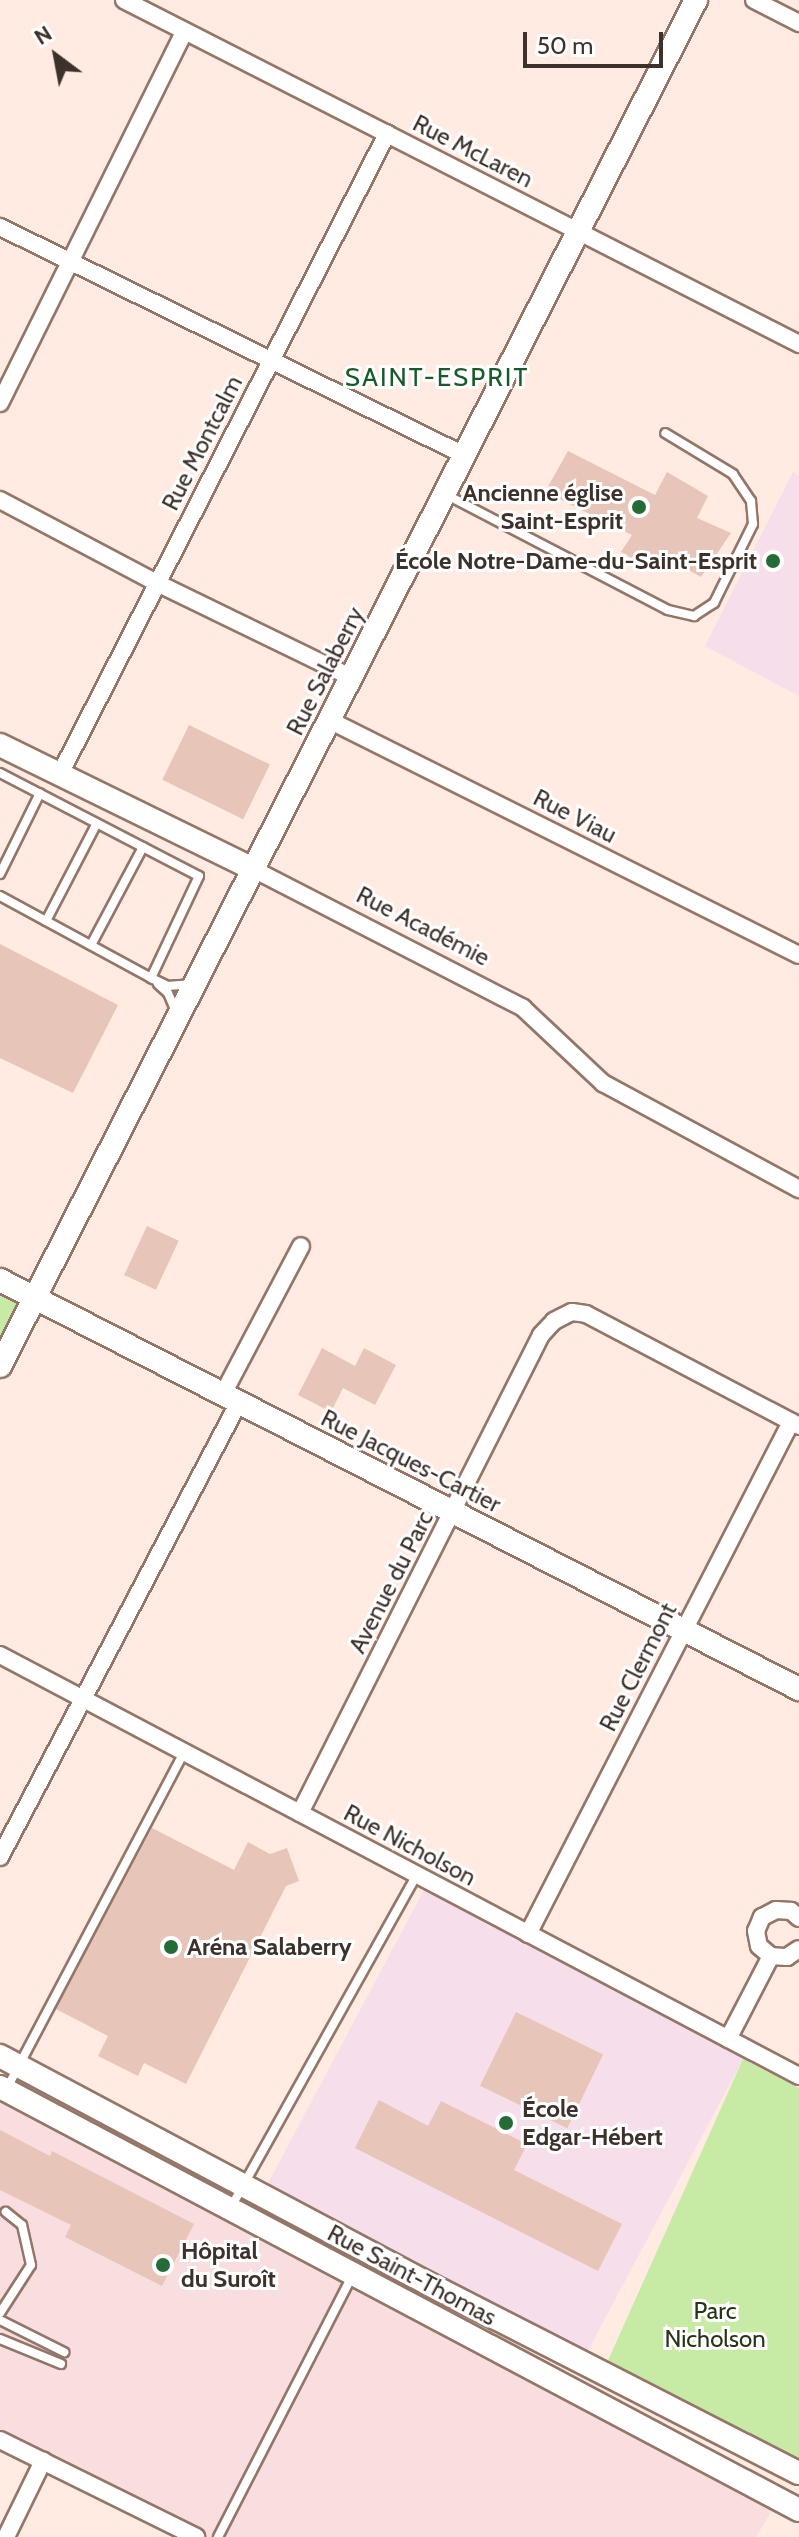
<!DOCTYPE html>
<meta charset="utf-8">
<style>
body{margin:0}
#map{position:relative;width:799px;height:2537px;overflow:hidden;background:#ffebe1;font-family:Cabin,sans-serif}
div>[style]{position:absolute}
[style*='--x']{left:calc(var(--x)*1px);top:calc(var(--y)*1px);width:calc(var(--w)*1px);rotate:calc(var(--a)*1deg)}
.education>*{inset:0;background:#f6deea;transform-origin:0 0}
.medical>*{inset:0;background:#f9dee0}
.green>*{inset:0;background:#c7eba4}
.building>*{inset:0;background:#e7c6b9;transform-origin:0 0}
.roads{filter:drop-shadow(2px 0 #937668) drop-shadow(-2px 0 #937668) drop-shadow(0 2px #937668) drop-shadow(0 -2px #937668)}
.lane>*{height:8px;margin:-4px;padding:0 4px;transform-origin:4px;border-radius:4px;background:#fff}
.street>*{height:16px;margin:-8px;padding:0 8px;transform-origin:8px;border-radius:8px;background:#fff}
.secondary>*{height:22px;margin:-11px;padding:0 11px;transform-origin:11px;border-radius:11px;background:#fff}
.dots>*{width:22px;height:22px;translate:-50% -50%;box-sizing:border-box;border:4px solid #fff;border-radius:50%}
span{translate:-50% -50%;white-space:nowrap;text-align:center;line-height:1.15;-webkit-text-stroke:6px #fff;paint-order:stroke}
.street-label{font-size:24px;color:#3d312b}
.poi-label{font-size:24px;color:#3d312b;font-weight:700}
.right{translate:-100% -50%;text-align:right}
.left{translate:0 -50%;text-align:left}
.park-label{font-size:24px;color:#263614}
.neighbourhood-label{font-size:26px;color:#195a2b;letter-spacing:2px}
.north{position:absolute;left:16px;top:16px;width:80px;height:80px;-webkit-text-stroke:6px #fff;paint-order:stroke;rotate:328deg;font-size:22px;font-weight:700;line-height:32px;text-align:center;color:#3d312b}
.north::after{content:'';display:block;margin:auto;width:28px;height:36px;background:#3d312b;clip-path:polygon(50% 0,100% 100%,50% 72%,0 100%)}
.scale{position:absolute;left:523px;top:32px;width:140px;height:36px;box-sizing:border-box;border:4px solid #3d312b;border-top:0;padding-left:10px;font-size:24px;line-height:28px;white-space:nowrap;color:#3d312b;-webkit-text-stroke:6px #fff;paint-order:stroke}
</style>
<div id="map">
<div class="education">
<div style="clip-path:polygon(793px 472px,799px 476px,799px 696px,705px 646px)"></div>
<div style="left:425px;top:1888px;width:361px;height:340px;rotate:28deg"></div>
</div>
<div class="medical">
<div style="clip-path:polygon(0 2091px,775px 2505px,756px 2537px,196px 2537px,0 2440px)"></div>
</div>
<div class="green">
<div style="clip-path:polygon(0 1280px,35px 1298px,0 1366px)"></div>
<div style="clip-path:polygon(743px 2059px,799px 2088px,799px 2465px,606px 2365px)"></div>
</div>
<div class="building">
<div style="clip-path:polygon(568px 451px,655px 495px,667px 472px,708px 496px,697px 518px,731px 533px,701px 577px,663px 556px,655px 571px,621px 552px,632px 535px,545px 492px)"></div>
<div style="left:189px;top:725px;width:90px;height:61px;rotate:26deg"></div>
<div style="clip-path:polygon(0 944px,118px 1005px,73px 1093px,0 1058px)"></div>
<div style="left:147px;top:1226px;width:35px;height:54px;rotate:25deg"></div>
<div style="clip-path:polygon(322px 1348px,355px 1366px,364px 1348px,396px 1365px,375px 1405px,343px 1388px,331px 1412px,298px 1395px)"></div>
<div style="clip-path:polygon(152px 1828px,234px 1870px,248px 1842px,270px 1854px,287px 1848px,299px 1881px,286px 1886px,186px 2084px,144px 2063px,138px 2076px,98px 2056px,108px 2036px,56px 2009px)"></div>
<div style="left:516px;top:2012px;width:97px;height:82px;rotate:26deg"></div>
<div style="clip-path:polygon(379px 2100px,428px 2126px,441px 2101px,527px 2144px,514px 2170px,622px 2224px,598px 2271px,355px 2148px)"></div>
<div style="clip-path:polygon(0 2130px,50px 2156px,52px 2151px,194px 2224px,162px 2286px,65px 2237px,71px 2225px,0 2190px)"></div>
</div>
<div class="roads">
<div class="lane">
<div style="--x:445;--y:494;--w:251;--a:27.5"></div>
<div style="--x:668;--y:610;--w:27;--a:13"></div>
<div style="--x:694;--y:616;--w:24;--a:-33"></div>
<div style="--x:714;--y:603;--w:88;--a:-63.7"></div>
<div style="--x:753;--y:524;--w:23;--a:-95"></div>
<div style="--x:751;--y:501;--w:32;--a:-124"></div>
<div style="--x:733;--y:474;--w:79;--a:-148.9"></div>
<div style="--x:0;--y:773;--w:224;--a:27.4"></div>
<div style="--x:199;--y:876;--w:113;--a:115.2"></div>
<div style="--x:0;--y:874;--w:90;--a:-63.7"></div>
<div style="--x:0;--y:896;--w:172;--a:28.5"></div>
<div style="--x:151;--y:978;--w:19;--a:25"></div>
<div style="--x:168;--y:986;--w:24;--a:-5"></div>
<div style="--x:46;--y:921;--w:110;--a:-62.5"></div>
<div style="--x:91;--y:945;--w:111;--a:-62"></div>
<div style="--x:158;--y:984;--w:13;--a:42"></div>
<div style="--x:168;--y:993;--w:21;--a:67"></div>
<div style="--x:7;--y:2088;--w:380;--a:-62.2"></div>
<div style="--x:230;--y:2209;--w:383;--a:-60.8"></div>
<div style="--x:0;--y:2313;--w:57;--a:-57.1"></div>
<div style="--x:31;--y:2265;--w:41;--a:-102.7"></div>
<div style="--x:22;--y:2225;--w:21;--a:-141"></div>
<div style="--x:0;--y:2320;--w:72;--a:26.6"></div>
<div style="--x:0;--y:2339;--w:66;--a:22.3"></div>
<div style="--x:218;--y:2537;--w:296;--a:-62.8"></div>
</div>
<div class="street">
<div style="--x:124;--y:0;--w:758;--a:27"></div>
<div style="--x:754;--y:0;--w:51;--a:27.1"></div>
<div style="--x:0;--y:227;--w:517;--a:26.17"></div>
<div style="--x:0;--y:403;--w:415;--a:-63.6"></div>
<div style="--x:0;--y:500;--w:178;--a:27.9"></div>
<div style="--x:157;--y:583;--w:216;--a:25.9"></div>
<div style="--x:329;--y:720;--w:525;--a:26.57"></div>
<div style="--x:60;--y:774;--w:719;--a:-62.94"></div>
<div style="--x:253;--y:869;--w:304;--a:27.2"></div>
<div style="--x:523;--y:1008;--w:110;--a:43.2"></div>
<div style="--x:603;--y:1083;--w:223;--a:28.4"></div>
<div style="--x:223;--y:1394;--w:167;--a:-62.2"></div>
<div style="--x:0;--y:1655;--w:903;--a:27.79"></div>
<div style="--x:300;--y:1813;--w:535;--a:-63.24"></div>
<div style="--x:541;--y:1335;--w:19;--a:-47"></div>
<div style="--x:554;--y:1321;--w:20;--a:-27"></div>
<div style="--x:572;--y:1312;--w:14;--a:8"></div>
<div style="--x:586;--y:1314;--w:241;--a:27.7"></div>
<div style="--x:0;--y:1857;--w:514;--a:-62.29"></div>
<div style="--x:799;--y:1918;--w:11;--a:-139"></div>
<div style="--x:791;--y:1911;--w:15;--a:-176"></div>
<div style="--x:776;--y:1910;--w:16;--a:153"></div>
<div style="--x:762;--y:1917;--w:15;--a:113"></div>
<div style="--x:756;--y:1931;--w:15;--a:79"></div>
<div style="--x:759;--y:1946;--w:16;--a:40"></div>
<div style="--x:771;--y:1956;--w:16;--a:4"></div>
<div style="--x:787;--y:1957;--w:14;--a:-34"></div>
<div style="--x:528;--y:1934;--w:576;--a:-62.81"></div>
<div style="--x:728;--y:2039;--w:93;--a:-62.6"></div>
<div style="--x:0;--y:2440;--w:219;--a:26.3"></div>
<div style="--x:6;--y:2537;--w:85;--a:-64"></div>
</div>
<div class="secondary">
<div style="--x:0;--y:745;--w:282;--a:26.1"></div>
<div style="--x:0;--y:1280;--w:898;--a:27.11"></div>
<div style="--x:0;--y:1366;--w:1533;--a:-63"></div>
<div style="--x:0;--y:2056;--w:486;--a:28"></div>
<div style="--x:429;--y:2284;--w:415;--a:27.1"></div>
<div style="--x:0;--y:2087;--w:904;--a:27.9"></div>
</div>
</div>
<div class="dots">
<div style="left:639px;top:507px;background:#256b37"></div>
<div style="left:773px;top:561px;background:#256b37"></div>
<div style="left:171px;top:1947px;background:#256b37"></div>
<div style="left:506px;top:2123px;background:#256b37"></div>
<div style="left:163px;top:2265px;background:#256b37"></div>
</div>
<div class="street-label">
<span style="left:473px;top:151px;rotate:27deg">Rue McLaren</span>
<span style="left:202px;top:443px;rotate:-63deg">Rue Montcalm</span>
<span style="left:325px;top:671px;rotate:-63deg">Rue Salaberry</span>
<span style="left:575px;top:816px;rotate:27deg">Rue Viau</span>
<span style="left:423px;top:926px;rotate:27deg">Rue Académie</span>
<span style="left:411px;top:1461px;rotate:27deg">Rue Jacques-Cartier</span>
<span style="left:391px;top:1582px;rotate:-63deg">Avenue du Parc</span>
<span style="left:638px;top:1667px;rotate:-63deg">Rue Clermont</span>
<span style="left:410px;top:1845px;rotate:28deg">Rue Nicholson</span>
<span style="left:412px;top:2275px;rotate:28deg">Rue Saint-Thomas</span>
</div>
<div class="poi-label">
<span class="right" style="left:623px;top:507px">Ancienne église<br>Saint-Esprit</span>
<span class="right" style="left:757px;top:561px">École Notre-Dame-du-Saint-Esprit</span>
<span class="left" style="left:187px;top:1947px">Aréna Salaberry</span>
<span class="left" style="left:522px;top:2123px">École<br>Edgar-Hébert</span>
<span class="left" style="left:181px;top:2265px">Hôpital<br>du Suroît</span>
</div>
<div class="park-label">
<span style="left:715px;top:2325px">Parc<br>Nicholson</span>
</div>
<div class="neighbourhood-label">
<span style="left:437px;top:378px">SAINT-ESPRIT</span>
</div>
<div class="north">N</div>
<div class="scale">50 m</div>
</div>
